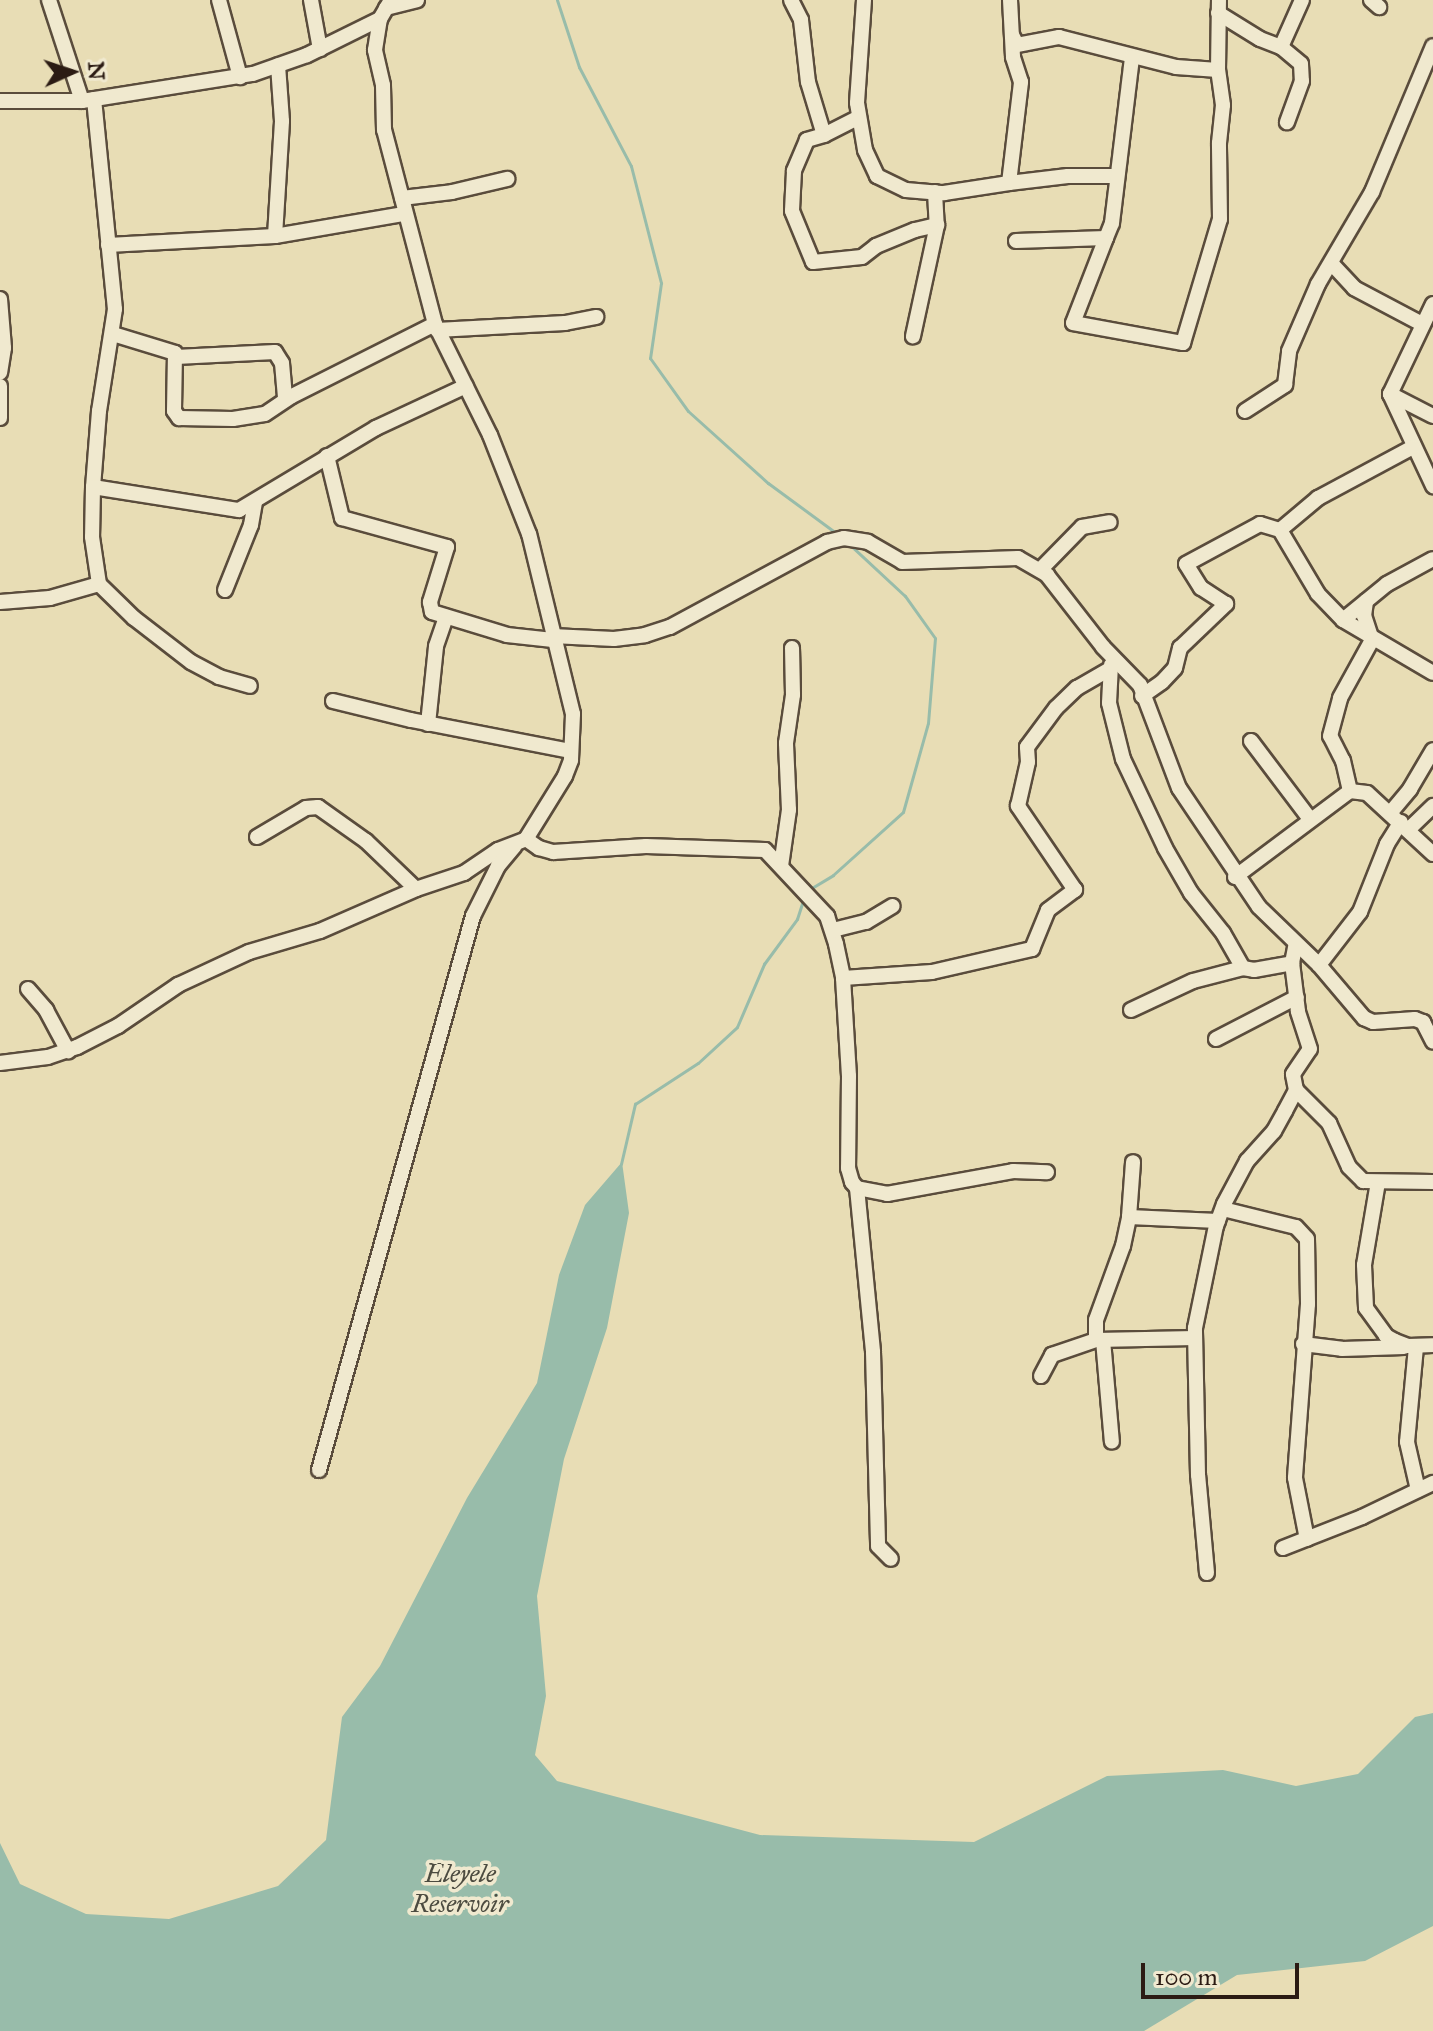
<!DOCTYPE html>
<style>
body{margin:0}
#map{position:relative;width:1433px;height:2031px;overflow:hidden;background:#e8ddb5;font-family:"IM FELL Great Primer",serif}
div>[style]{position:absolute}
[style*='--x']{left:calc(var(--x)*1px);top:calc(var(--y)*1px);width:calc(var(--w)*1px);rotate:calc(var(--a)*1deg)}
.water>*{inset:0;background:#98bcaa}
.stream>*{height:3px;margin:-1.5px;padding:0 1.5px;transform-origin:1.5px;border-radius:1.5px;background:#98bcaa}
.roads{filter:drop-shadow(2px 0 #5a4c3c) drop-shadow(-2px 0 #5a4c3c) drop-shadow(0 2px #5a4c3c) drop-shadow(0 -2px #5a4c3c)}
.minor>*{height:14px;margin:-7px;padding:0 7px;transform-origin:7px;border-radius:7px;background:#f0e9cf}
span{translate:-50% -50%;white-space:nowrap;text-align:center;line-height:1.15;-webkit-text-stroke:7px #f0e9cf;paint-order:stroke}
.water-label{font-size:26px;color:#4c4b40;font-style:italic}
.north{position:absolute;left:32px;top:32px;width:80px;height:80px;-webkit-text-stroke:6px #f0e9cf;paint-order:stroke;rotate:87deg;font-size:22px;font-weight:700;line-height:32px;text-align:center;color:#2b1b13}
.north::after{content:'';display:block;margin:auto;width:28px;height:36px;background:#2b1b13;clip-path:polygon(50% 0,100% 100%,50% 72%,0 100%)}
.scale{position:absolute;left:1141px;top:1963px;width:158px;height:36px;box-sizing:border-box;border:4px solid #2b1b13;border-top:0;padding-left:10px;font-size:24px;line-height:28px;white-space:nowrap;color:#2b1b13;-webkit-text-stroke:6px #f0e9cf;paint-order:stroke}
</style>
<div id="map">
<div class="water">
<div style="clip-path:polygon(622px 1162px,629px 1213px,607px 1328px,564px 1459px,537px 1596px,546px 1696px,535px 1755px,557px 1781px,760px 1835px,974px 1842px,1107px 1776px,1223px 1770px,1296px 1786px,1358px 1774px,1415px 1717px,1433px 1713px,1433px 1926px,1365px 1961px,1237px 1975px,1144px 2031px,0 2031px,0 1843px,20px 1884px,86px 1914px,169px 1919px,278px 1886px,326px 1840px,342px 1717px,380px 1666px,467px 1498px,537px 1383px,559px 1275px,585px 1205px)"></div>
</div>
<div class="stream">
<div style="--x:557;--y:0;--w:71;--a:71.8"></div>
<div style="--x:579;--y:67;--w:112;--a:62.3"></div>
<div style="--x:631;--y:166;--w:121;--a:75.6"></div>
<div style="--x:661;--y:283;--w:76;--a:98.3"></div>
<div style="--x:650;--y:358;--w:65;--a:54.4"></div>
<div style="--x:688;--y:411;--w:108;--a:42"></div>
<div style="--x:768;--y:483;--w:84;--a:36.3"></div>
<div style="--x:810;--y:889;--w:27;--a:-31"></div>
<div style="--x:833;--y:875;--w:94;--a:-42"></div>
<div style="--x:903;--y:812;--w:92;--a:-74.3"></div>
<div style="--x:928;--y:723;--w:85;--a:-85.3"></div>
<div style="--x:935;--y:638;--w:52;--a:-125.5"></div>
<div style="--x:905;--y:596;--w:78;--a:-137.1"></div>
<div style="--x:621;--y:1164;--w:62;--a:-76.9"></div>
<div style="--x:635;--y:1104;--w:75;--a:-33.1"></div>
<div style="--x:698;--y:1063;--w:53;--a:-42.7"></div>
<div style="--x:737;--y:1027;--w:69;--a:-66.8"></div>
<div style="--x:764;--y:964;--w:56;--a:-53.7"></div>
<div style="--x:797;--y:919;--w:22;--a:-72"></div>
</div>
<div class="roads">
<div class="minor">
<div style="--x:49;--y:0;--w:106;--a:71.9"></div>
<div style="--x:219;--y:0;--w:80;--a:74.7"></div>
<div style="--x:311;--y:0;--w:50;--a:79.6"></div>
<div style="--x:791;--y:0;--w:22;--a:63"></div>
<div style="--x:801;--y:20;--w:62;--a:83.6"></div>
<div style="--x:808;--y:82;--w:55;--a:73.2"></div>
<div style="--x:824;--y:135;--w:37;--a:-27"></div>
<div style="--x:864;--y:0;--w:103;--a:93.9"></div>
<div style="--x:857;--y:103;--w:48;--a:80.3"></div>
<div style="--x:865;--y:150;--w:29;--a:65"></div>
<div style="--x:877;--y:176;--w:32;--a:26"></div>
<div style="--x:906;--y:190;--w:38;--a:5"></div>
<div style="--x:944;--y:193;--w:66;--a:-8.7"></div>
<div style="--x:1009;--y:183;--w:102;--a:-83.2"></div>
<div style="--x:1021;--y:82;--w:26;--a:-108"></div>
<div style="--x:1013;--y:57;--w:57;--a:-93"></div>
<div style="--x:1371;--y:0;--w:11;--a:41"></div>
<div style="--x:386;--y:8;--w:32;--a:-14"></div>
<div style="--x:1218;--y:13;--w:49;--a:31.8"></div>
<div style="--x:1260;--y:39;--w:22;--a:21"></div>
<div style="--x:1281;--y:47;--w:26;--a:40"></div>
<div style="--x:1301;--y:64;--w:17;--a:87"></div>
<div style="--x:1302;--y:81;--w:44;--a:110.1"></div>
<div style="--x:1012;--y:35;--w:11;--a:63"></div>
<div style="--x:1017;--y:45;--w:43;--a:-10.8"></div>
<div style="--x:1059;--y:37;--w:121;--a:14.4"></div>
<div style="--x:1176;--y:67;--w:42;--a:4.1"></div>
<div style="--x:1281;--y:47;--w:51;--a:-65.9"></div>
<div style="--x:94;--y:99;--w:211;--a:84.3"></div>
<div style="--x:115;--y:309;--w:103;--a:98.9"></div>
<div style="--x:99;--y:411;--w:76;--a:94.5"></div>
<div style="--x:93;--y:487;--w:50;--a:91.1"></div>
<div style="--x:92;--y:537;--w:48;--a:81.5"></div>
<div style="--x:99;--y:584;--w:49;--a:44.2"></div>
<div style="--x:134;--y:618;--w:72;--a:37.7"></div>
<div style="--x:191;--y:662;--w:32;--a:28"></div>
<div style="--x:219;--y:677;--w:32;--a:16"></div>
<div style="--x:0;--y:101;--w:82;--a:0"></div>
<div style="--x:82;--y:101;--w:173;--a:-9"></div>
<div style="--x:253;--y:74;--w:57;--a:-19.4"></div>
<div style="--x:307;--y:55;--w:81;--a:-26.3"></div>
<div style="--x:824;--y:135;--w:18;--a:164"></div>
<div style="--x:807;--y:140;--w:34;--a:113"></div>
<div style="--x:794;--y:171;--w:40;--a:92.9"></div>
<div style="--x:792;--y:211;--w:55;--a:67.6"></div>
<div style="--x:813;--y:262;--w:49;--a:-5.8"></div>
<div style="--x:862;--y:257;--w:18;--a:-38"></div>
<div style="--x:876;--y:246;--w:42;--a:-22.3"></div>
<div style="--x:915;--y:230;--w:23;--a:-13"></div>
<div style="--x:937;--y:225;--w:114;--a:102.2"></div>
<div style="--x:1009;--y:183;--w:59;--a:-6.8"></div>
<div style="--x:1068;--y:176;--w:48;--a:0"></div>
<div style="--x:935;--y:192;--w:33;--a:87"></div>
<div style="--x:402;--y:198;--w:50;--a:-6.8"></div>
<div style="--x:452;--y:192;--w:57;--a:-13.3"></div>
<div style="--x:275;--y:236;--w:115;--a:-86.5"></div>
<div style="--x:282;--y:121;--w:56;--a:-94.1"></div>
<div style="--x:1106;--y:238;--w:91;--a:111.2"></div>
<div style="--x:1073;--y:323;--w:112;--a:10.3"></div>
<div style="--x:1183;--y:343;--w:129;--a:-73.4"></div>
<div style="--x:1220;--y:219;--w:76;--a:-90.8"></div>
<div style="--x:1219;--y:143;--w:38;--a:-84"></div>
<div style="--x:1223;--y:105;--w:35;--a:-98"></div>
<div style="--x:1218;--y:70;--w:70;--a:-89.2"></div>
<div style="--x:1016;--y:241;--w:90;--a:-1.9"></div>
<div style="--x:1106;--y:238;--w:16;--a:-68"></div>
<div style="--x:1112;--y:223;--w:167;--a:-83.1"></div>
<div style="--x:108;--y:245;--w:167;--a:-3.1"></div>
<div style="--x:275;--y:236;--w:131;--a:-9.7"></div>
<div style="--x:1332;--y:264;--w:33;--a:47"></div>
<div style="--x:1354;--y:288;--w:77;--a:27.9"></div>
<div style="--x:0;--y:299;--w:49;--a:85.3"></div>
<div style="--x:4;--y:348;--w:25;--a:99"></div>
<div style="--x:1433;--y:304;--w:100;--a:115.5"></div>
<div style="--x:1390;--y:394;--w:102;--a:64.9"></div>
<div style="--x:437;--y:330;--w:128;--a:-3.1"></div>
<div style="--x:565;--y:323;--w:32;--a:-11"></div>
<div style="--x:113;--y:334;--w:65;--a:17"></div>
<div style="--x:175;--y:353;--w:58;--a:91"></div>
<div style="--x:174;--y:411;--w:9;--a:54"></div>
<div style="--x:179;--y:418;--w:54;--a:1.1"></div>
<div style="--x:233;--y:419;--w:32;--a:-9"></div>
<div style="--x:265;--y:414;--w:32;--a:-34"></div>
<div style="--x:292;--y:396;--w:160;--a:-26.7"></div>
<div style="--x:176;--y:357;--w:99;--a:-2.9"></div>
<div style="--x:275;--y:352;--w:13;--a:58"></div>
<div style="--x:282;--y:363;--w:37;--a:85"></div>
<div style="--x:0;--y:386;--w:32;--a:90"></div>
<div style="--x:1390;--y:394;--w:48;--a:27.1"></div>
<div style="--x:1245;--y:411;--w:48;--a:-33"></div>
<div style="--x:1285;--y:385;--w:34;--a:-83"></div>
<div style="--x:1289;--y:351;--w:73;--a:-66.6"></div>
<div style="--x:1318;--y:284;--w:107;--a:-59.6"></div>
<div style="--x:1372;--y:192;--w:158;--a:-67.3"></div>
<div style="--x:327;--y:456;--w:64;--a:76.4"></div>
<div style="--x:342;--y:518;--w:109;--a:15.4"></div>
<div style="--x:447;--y:547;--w:58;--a:107.2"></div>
<div style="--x:430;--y:602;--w:10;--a:79"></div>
<div style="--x:432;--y:612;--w:78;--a:17"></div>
<div style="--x:507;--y:635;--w:46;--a:6.2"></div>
<div style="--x:93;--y:487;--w:148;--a:9"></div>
<div style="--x:239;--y:510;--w:160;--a:-30.9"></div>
<div style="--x:376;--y:428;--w:99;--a:-25"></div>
<div style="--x:1280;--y:530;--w:50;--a:-40.1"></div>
<div style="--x:1318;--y:498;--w:108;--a:-28.2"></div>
<div style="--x:1040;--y:570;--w:60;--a:-45.7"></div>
<div style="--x:1082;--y:527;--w:28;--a:-10"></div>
<div style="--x:225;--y:590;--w:70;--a:-68.2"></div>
<div style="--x:251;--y:525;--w:23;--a:-80"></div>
<div style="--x:0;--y:602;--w:50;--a:-4.6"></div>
<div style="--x:50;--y:598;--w:51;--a:-15.9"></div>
<div style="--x:1343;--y:620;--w:57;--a:-39.3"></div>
<div style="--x:1387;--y:584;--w:52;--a:-28.5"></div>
<div style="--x:552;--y:636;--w:62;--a:2.8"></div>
<div style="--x:614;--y:639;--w:31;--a:-7"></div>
<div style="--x:645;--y:635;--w:26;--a:-18"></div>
<div style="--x:670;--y:627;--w:179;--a:-28.4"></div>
<div style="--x:827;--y:542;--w:17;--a:-13"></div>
<div style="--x:844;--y:538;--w:24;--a:9"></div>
<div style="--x:868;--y:542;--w:39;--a:30"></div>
<div style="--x:902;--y:562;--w:116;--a:-2"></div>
<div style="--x:1018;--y:558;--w:34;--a:30"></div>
<div style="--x:1047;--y:575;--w:91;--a:52.1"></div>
<div style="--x:1103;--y:647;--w:53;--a:45.8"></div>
<div style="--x:1140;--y:685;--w:110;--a:69.3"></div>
<div style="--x:1179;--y:788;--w:143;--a:56.1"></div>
<div style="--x:1259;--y:907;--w:83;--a:44"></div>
<div style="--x:1319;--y:965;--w:70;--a:49.7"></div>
<div style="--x:1364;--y:1018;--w:10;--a:24"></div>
<div style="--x:1373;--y:1022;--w:42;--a:-4.1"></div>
<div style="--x:1415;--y:1019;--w:9;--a:21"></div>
<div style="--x:1423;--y:1022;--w:22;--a:63"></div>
<div style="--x:1111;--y:665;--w:38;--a:93"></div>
<div style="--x:1109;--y:703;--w:58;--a:76"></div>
<div style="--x:1123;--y:759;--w:98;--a:64.7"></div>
<div style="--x:1165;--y:848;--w:52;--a:60"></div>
<div style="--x:1191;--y:893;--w:51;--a:51.3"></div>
<div style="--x:1223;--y:933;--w:40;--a:60.3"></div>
<div style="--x:1243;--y:968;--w:11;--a:10"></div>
<div style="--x:1254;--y:970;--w:39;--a:-10"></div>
<div style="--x:1142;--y:696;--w:24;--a:-35"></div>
<div style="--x:1162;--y:682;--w:19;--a:-47"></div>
<div style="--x:1175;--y:668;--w:21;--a:-76"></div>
<div style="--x:1180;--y:648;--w:64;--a:-43.7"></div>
<div style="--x:1226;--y:604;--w:30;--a:-147"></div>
<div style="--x:1201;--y:588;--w:28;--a:-122"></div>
<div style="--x:1186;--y:564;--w:84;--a:-28.4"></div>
<div style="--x:1260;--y:524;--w:21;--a:17"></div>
<div style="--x:1280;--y:530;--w:74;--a:59.3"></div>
<div style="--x:1318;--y:594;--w:36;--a:46"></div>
<div style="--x:1343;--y:620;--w:104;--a:30.5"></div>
<div style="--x:333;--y:701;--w:80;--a:13.7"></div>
<div style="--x:411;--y:720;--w:163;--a:11"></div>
<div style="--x:428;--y:724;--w:78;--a:-84.1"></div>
<div style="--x:436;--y:646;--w:31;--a:-71"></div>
<div style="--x:1251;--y:741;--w:98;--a:52.9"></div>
<div style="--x:1350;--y:791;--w:31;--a:-103"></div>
<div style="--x:1343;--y:761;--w:28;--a:-117"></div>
<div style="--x:1330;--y:736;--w:39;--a:-75"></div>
<div style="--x:1340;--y:698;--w:66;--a:-61.1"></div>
<div style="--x:1372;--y:640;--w:25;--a:-108"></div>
<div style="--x:1364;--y:616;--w:15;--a:-82"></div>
<div style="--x:1391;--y:812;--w:30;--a:-50"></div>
<div style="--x:1410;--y:789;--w:45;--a:-59.5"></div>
<div style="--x:1408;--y:830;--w:35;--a:-44"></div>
<div style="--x:257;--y:837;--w:57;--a:-30.6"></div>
<div style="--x:306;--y:808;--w:12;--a:-5"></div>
<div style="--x:318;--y:807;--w:59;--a:35.3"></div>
<div style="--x:366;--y:841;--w:69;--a:43.8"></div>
<div style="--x:526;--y:839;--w:16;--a:35"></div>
<div style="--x:539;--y:848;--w:15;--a:16"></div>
<div style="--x:553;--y:852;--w:93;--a:-3.7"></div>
<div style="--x:646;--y:846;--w:119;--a:1.9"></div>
<div style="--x:765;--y:850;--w:91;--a:46.8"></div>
<div style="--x:827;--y:916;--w:29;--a:72"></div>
<div style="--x:836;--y:944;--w:35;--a:78"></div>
<div style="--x:843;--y:978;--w:98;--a:86.5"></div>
<div style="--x:849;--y:1076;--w:92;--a:90.6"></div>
<div style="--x:848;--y:1168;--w:15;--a:74"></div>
<div style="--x:852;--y:1182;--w:8;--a:50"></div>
<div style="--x:857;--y:1188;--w:31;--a:11"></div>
<div style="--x:887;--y:1194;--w:128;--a:-10.3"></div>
<div style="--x:1013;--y:1171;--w:34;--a:2"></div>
<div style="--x:781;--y:866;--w:57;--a:-81.9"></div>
<div style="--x:789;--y:810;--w:67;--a:-92.6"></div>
<div style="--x:786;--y:743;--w:49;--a:-81.7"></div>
<div style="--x:793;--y:695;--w:47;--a:-91.2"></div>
<div style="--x:1235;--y:877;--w:144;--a:-36.8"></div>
<div style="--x:1350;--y:791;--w:17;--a:7"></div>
<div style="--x:1367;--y:793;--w:90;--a:42.7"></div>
<div style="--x:833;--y:930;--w:34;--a:-14"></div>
<div style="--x:866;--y:922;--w:31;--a:-31"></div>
<div style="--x:1319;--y:965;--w:67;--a:-52.3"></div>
<div style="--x:1360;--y:912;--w:73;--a:-68.3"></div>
<div style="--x:1387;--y:844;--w:26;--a:-58"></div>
<div style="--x:843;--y:978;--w:89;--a:-3.9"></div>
<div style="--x:932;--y:972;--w:103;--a:-13"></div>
<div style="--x:1032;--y:949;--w:42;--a:-67.7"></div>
<div style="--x:1048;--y:910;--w:34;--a:-37"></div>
<div style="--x:1075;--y:890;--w:102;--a:-124.2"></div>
<div style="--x:1018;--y:806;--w:45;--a:-77.2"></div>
<div style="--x:1028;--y:762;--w:15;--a:-94"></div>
<div style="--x:1027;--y:747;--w:49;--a:-53.4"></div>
<div style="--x:1056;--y:708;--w:29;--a:-44"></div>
<div style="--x:1077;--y:688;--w:38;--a:-30"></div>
<div style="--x:28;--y:989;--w:28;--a:49"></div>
<div style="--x:46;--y:1010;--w:47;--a:61.8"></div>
<div style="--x:1131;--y:1010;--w:68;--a:-25.1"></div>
<div style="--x:1193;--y:981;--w:52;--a:-14.6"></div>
<div style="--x:1216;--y:1039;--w:91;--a:-27.4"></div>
<div style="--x:0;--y:1063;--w:48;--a:-7.1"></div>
<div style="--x:48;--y:1057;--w:31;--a:-19"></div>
<div style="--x:77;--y:1047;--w:46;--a:-27.1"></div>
<div style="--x:118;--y:1026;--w:73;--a:-34.3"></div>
<div style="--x:178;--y:985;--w:78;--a:-24.9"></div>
<div style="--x:249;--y:952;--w:74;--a:-16.5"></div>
<div style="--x:320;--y:931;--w:105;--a:-23.6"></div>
<div style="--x:416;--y:889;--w:51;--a:-18.4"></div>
<div style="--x:464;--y:873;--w:41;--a:-34.1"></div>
<div style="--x:498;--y:850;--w:30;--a:-21"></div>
<div style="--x:526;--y:839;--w:74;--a:-58.2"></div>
<div style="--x:565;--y:776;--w:17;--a:-69"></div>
<div style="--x:571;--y:760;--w:46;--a:-87.5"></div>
<div style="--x:573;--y:714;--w:185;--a:-103.7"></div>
<div style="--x:529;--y:534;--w:106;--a:-111.5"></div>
<div style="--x:490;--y:435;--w:124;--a:-116.4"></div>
<div style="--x:435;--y:324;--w:201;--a:-104.7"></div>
<div style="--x:384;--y:130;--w:45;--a:-91.3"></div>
<div style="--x:383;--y:85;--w:36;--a:-103"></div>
<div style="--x:375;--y:50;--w:31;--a:-81"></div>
<div style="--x:380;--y:19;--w:22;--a:-60"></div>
<div style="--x:1296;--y:1090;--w:47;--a:45"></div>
<div style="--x:1329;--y:1123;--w:48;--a:65.6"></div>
<div style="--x:1349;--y:1167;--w:20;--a:45"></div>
<div style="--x:1363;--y:1181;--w:70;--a:0.8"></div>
<div style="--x:1378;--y:1182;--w:84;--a:99.6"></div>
<div style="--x:1364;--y:1265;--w:43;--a:87.3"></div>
<div style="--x:1366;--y:1308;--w:34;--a:54"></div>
<div style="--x:1386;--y:1336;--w:10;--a:29"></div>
<div style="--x:1395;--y:1341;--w:14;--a:21"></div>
<div style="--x:1408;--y:1346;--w:25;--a:-2"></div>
<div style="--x:857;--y:1188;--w:165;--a:84.4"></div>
<div style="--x:873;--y:1352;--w:194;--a:88.5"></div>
<div style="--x:878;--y:1546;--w:18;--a:45"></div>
<div style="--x:1223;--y:1209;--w:75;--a:13.9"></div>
<div style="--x:1296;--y:1227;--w:16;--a:47"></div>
<div style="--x:1307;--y:1239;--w:65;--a:89.1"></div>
<div style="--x:1308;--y:1304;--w:174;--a:94.3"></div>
<div style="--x:1295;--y:1478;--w:62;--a:78.9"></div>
<div style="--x:1129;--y:1217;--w:89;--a:2.6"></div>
<div style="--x:1096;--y:1340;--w:20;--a:-90"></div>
<div style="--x:1096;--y:1320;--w:79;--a:-70"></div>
<div style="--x:1123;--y:1246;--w:30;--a:-78"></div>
<div style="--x:1129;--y:1217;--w:55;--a:-85.8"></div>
<div style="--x:1103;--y:1340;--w:102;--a:85"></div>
<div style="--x:1303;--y:1344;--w:39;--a:7"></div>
<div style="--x:1342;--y:1349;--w:62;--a:-1.8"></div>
<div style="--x:1416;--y:1347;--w:95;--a:95.4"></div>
<div style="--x:1407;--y:1442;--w:49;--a:77.1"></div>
<div style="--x:1041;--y:1376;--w:24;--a:-62"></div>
<div style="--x:1052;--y:1355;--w:46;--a:-18.8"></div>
<div style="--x:1096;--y:1340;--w:99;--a:-1.2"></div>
<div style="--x:319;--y:1470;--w:575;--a:-74.47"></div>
<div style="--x:473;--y:916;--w:56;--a:-63.4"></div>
<div style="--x:498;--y:866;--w:26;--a:-50"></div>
<div style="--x:1283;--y:1548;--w:85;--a:-21.4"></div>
<div style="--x:1362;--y:1517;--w:79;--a:-25.6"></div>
<div style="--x:1207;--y:1573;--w:98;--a:-95.2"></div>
<div style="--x:1198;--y:1475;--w:147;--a:-91.2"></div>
<div style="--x:1195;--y:1328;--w:104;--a:-78.4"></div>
<div style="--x:1216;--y:1226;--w:23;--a:-70"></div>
<div style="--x:1224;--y:1204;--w:49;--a:-61.9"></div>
<div style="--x:1247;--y:1161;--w:40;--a:-48"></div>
<div style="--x:1274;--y:1131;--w:23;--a:-61"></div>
<div style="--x:1285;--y:1111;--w:24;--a:-62"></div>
<div style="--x:1296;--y:1090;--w:16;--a:-101"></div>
<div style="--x:1293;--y:1074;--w:30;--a:-56"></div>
<div style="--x:1310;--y:1049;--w:40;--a:-108"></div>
<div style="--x:1298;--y:1011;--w:48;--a:-97.1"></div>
<div style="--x:1292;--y:963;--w:20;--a:-79"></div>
</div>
</div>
<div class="water-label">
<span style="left:460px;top:1889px">Eleyele<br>Reservoir</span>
</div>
<div class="north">N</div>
<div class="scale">100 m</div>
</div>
